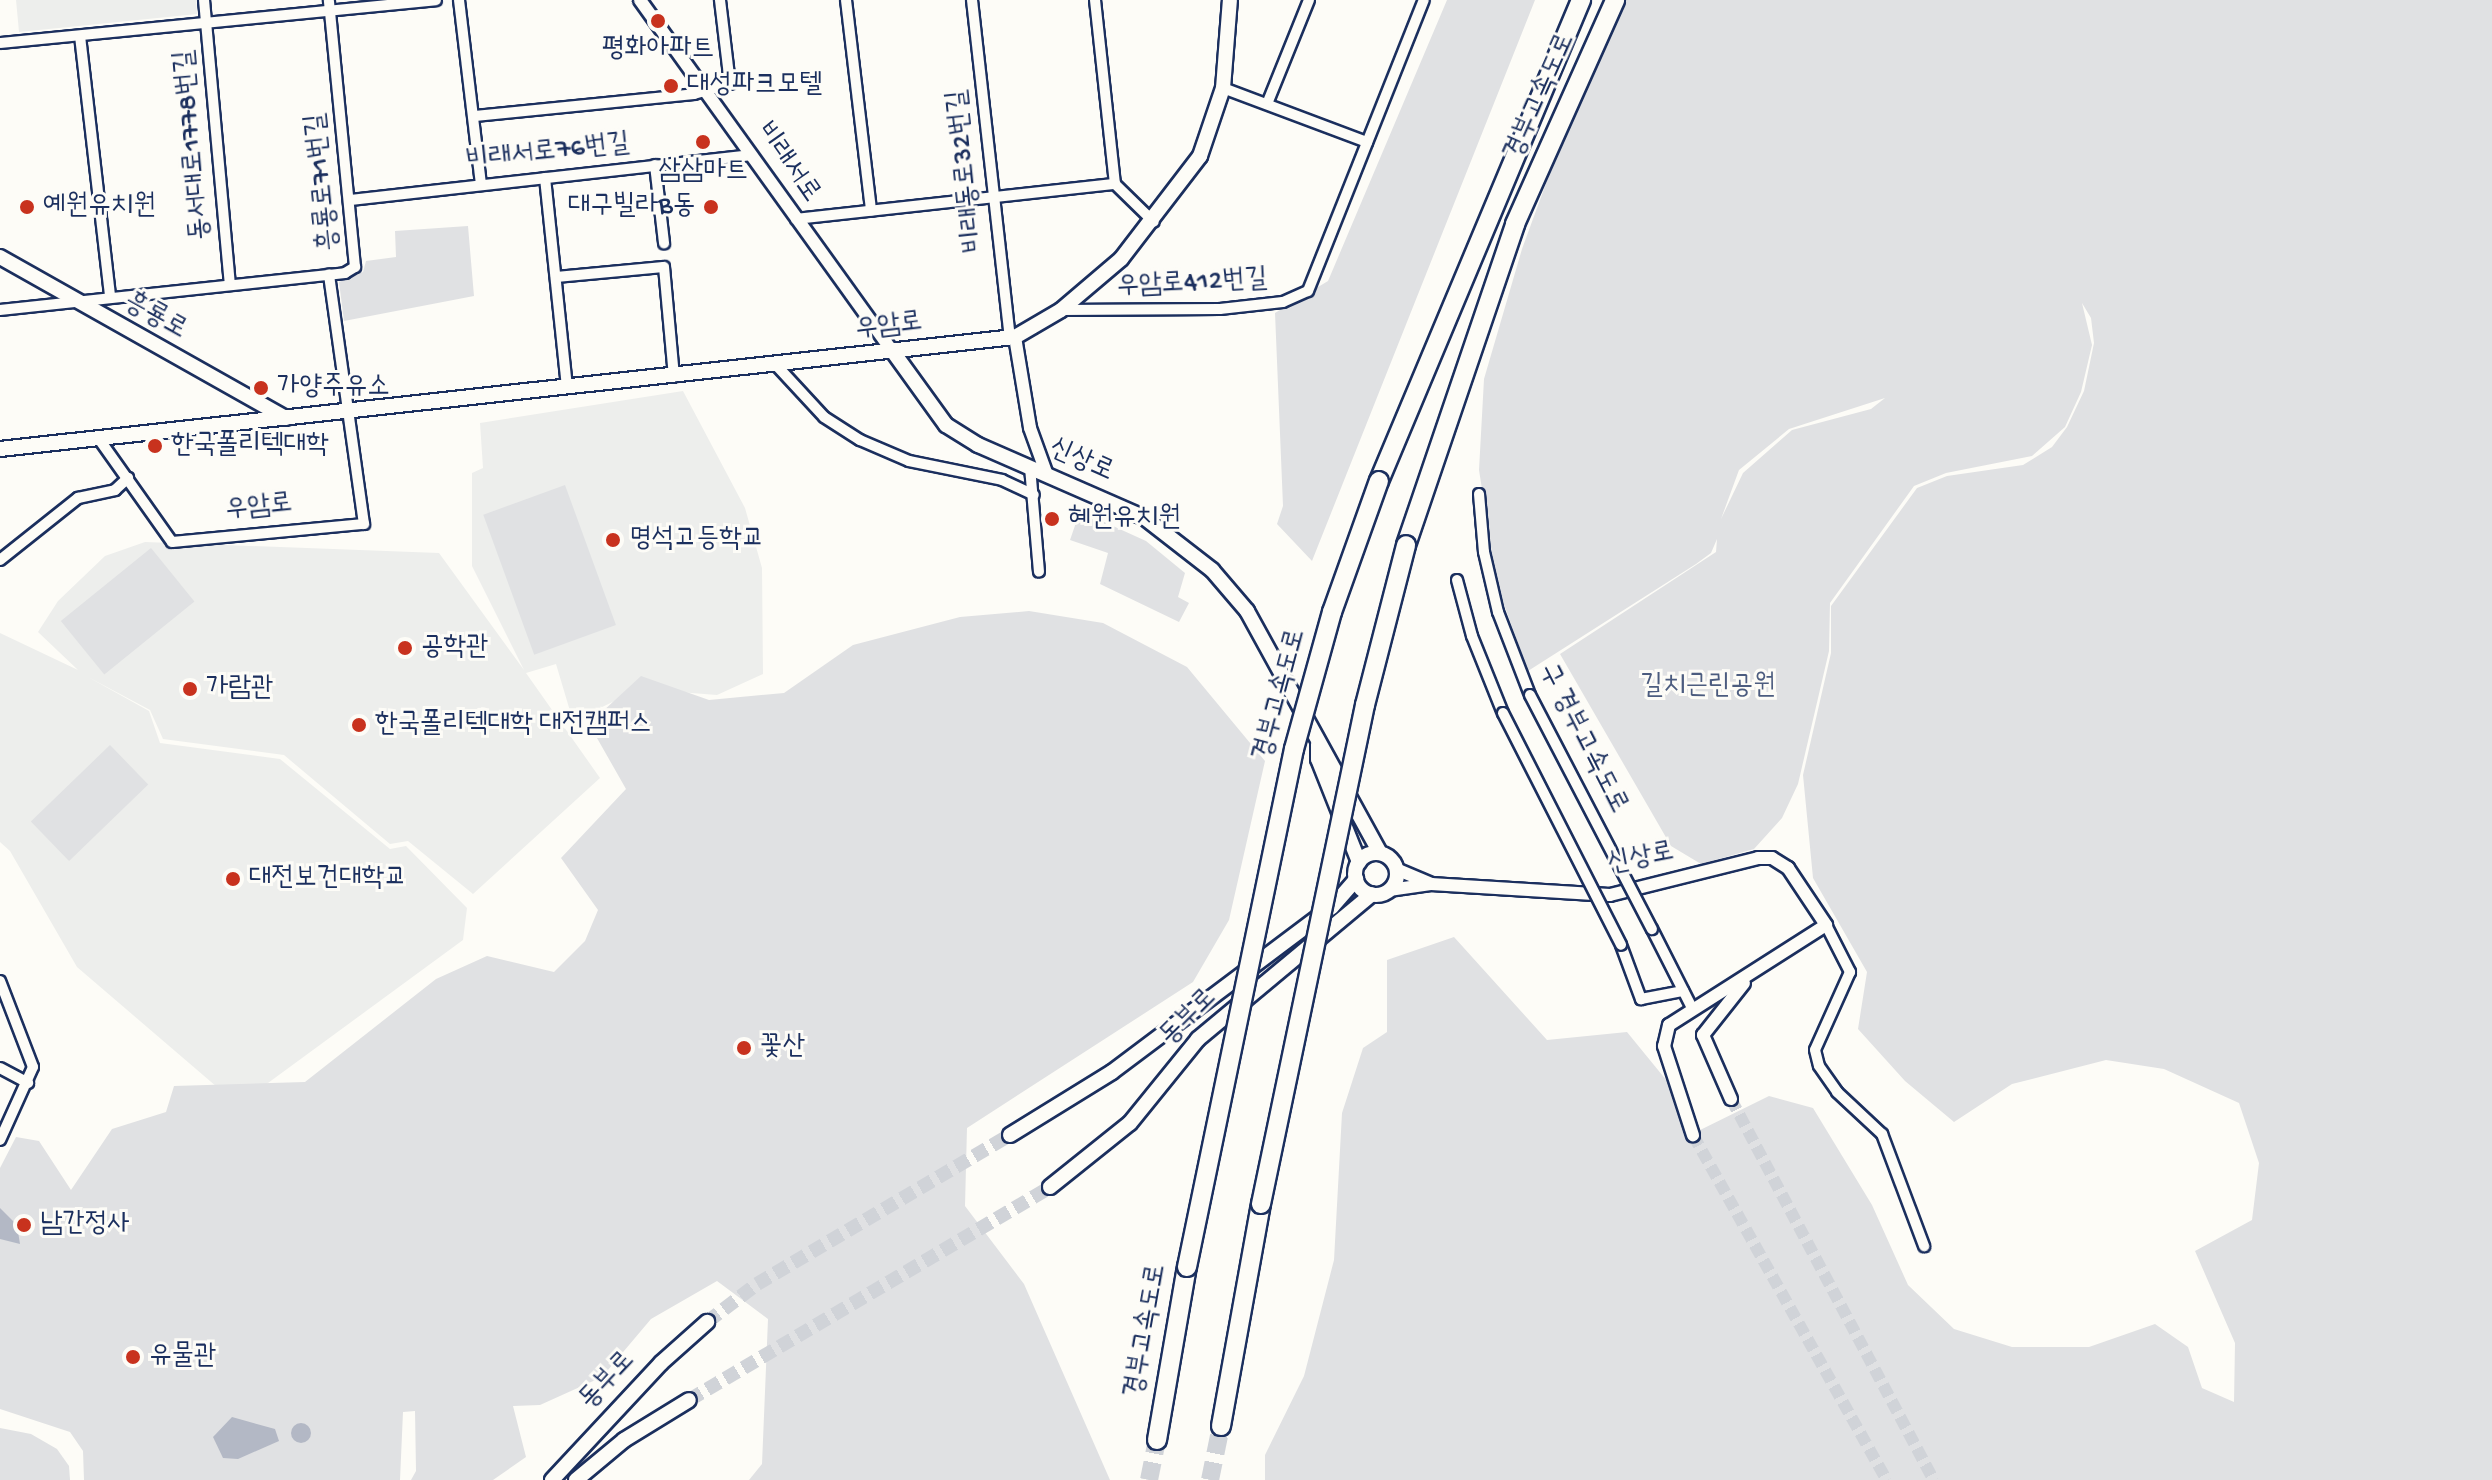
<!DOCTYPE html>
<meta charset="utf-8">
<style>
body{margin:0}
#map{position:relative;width:2492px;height:1480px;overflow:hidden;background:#fdfcf7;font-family:"Gochi Hand","Poor Story",sans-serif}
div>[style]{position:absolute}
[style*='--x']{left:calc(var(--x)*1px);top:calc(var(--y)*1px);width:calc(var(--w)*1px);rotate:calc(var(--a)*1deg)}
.built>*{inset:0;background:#edeeec}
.green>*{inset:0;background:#e0e1e3;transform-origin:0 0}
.water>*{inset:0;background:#b3b8c5}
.round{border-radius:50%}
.tertiary-tunnel>*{height:12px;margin-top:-6px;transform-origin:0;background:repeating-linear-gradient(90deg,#d0d3d8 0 12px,transparent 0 18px)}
.secondary-tunnel>*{height:14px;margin-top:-7px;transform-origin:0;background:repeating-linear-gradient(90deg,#d0d3d8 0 14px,transparent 0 21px)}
.motorway-tunnel>*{height:18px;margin-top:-9px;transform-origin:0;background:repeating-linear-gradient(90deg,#d0d3d8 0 18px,transparent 0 27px)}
.roads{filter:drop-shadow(2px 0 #1b2f5e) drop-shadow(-2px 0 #1b2f5e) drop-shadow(0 2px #1b2f5e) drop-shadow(0 -2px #1b2f5e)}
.minor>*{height:10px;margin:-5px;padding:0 5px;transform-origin:5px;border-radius:5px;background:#fdfcf7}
.tertiary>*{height:12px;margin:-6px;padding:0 6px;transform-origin:6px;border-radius:6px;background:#fdfcf7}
.secondary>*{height:14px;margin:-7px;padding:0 7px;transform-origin:7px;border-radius:7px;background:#fdfcf7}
.secondary>.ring{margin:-7px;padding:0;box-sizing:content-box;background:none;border:14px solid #fdfcf7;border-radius:50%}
.motorway>*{height:18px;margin:-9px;padding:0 9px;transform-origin:9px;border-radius:9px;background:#fdfcf7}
.bridges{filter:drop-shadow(2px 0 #1b2f5e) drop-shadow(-2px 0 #1b2f5e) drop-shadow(0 2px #1b2f5e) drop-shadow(0 -2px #1b2f5e)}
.minor-bridge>*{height:10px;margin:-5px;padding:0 5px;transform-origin:5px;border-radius:5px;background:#fdfcf7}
.motorway-bridge>*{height:18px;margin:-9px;padding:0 9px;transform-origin:9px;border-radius:9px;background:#fdfcf7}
.dots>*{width:22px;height:22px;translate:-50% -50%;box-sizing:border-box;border:4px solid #fdfcf7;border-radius:50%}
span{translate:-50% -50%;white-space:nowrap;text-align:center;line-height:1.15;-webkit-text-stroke:6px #fdfcf7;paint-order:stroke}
.poi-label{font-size:28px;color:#1b2f5e}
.left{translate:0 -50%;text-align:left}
.right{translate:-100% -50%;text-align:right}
.street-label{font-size:28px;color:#1b2f5e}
.park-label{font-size:28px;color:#4c5c7f}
</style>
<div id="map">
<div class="built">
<div style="clip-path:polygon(16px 0,196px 0,197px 14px,19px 32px)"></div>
<div style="clip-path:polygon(683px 391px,745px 508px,762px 568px,763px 674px,717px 695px,666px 691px,652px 683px,573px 721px,556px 664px,526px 673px,600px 778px,473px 894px,408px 841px,390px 844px,284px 755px,163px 739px,150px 710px,88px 677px,149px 711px,160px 743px,280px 759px,390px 849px,406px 846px,467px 908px,463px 940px,238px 1105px,77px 967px,10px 851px,0 842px,0 633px,78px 670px,38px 632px,58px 601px,105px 556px,145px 542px,439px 553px,524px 670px,472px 566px,472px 473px,483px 468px,480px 423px)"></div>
</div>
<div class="green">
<div style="clip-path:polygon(1447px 0,1535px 0,1312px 561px,1277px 524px,1283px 506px,1275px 313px,1328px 281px)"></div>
<div style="clip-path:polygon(evenodd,1625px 0,2492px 0,2492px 1480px,1265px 1480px,1265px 1455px,1304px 1376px,1334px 1260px,1342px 1113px,1363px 1048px,1387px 1032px,1387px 960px,1454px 937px,1547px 1040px,1627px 1032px,1667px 1081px,1690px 1135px,1769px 1096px,1813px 1108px,1872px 1205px,1908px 1285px,1954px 1329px,2012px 1347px,2089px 1347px,2155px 1324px,2188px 1347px,2202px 1388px,2234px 1402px,2235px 1343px,2195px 1251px,2252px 1220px,2259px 1163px,2239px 1103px,2164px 1069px,2106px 1060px,2012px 1084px,1954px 1122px,1905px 1081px,1858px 1029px,1867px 972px,1813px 878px,1803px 775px,1831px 653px,1831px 606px,1917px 488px,1947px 476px,2023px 465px,2052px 447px,2067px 427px,2084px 391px,2094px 343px,2091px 318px,2082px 303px,2092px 345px,2081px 392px,2065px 427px,2032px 456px,1946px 473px,1914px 486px,1830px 603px,1829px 651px,1798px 784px,1782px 818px,1754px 849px,1701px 864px,1671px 846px,1560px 654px,1716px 552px,1717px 539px,1711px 553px,1696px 564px,1528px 671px,1497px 585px,1479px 470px,1484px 379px,1522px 249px,1570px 118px,1625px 0,1885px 398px,1871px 409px,1792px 430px,1743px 473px,1721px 519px,1739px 470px,1789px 429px,1885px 398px)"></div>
<div style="clip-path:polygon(468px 226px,474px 296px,344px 321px,339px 282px,363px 272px,366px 261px,396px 257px,395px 231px)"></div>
<div style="left:565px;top:485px;width:149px;height:87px;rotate:70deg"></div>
<div style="clip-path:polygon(1080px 511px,1146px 541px,1185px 573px,1178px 597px,1189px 603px,1179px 622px,1100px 584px,1108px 553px,1070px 540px)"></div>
<div style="left:151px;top:548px;width:69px;height:116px;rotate:51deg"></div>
<div style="clip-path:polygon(1029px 611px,1103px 623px,1187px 667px,1265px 761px,1229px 920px,1193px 982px,967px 1128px,965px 1206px,1024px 1284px,1110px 1480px,749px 1480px,762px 1464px,768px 1319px,717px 1281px,651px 1319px,602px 1377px,540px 1405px,513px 1406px,526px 1457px,493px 1480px,411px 1480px,416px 1471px,415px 1411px,403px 1412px,400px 1480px,84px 1480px,83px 1451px,70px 1432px,0 1409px,0 1168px,16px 1137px,39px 1141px,71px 1190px,112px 1129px,166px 1112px,174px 1086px,305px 1082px,436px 979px,487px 956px,554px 972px,585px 941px,598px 910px,561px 858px,626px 789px,589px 724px,641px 676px,709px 700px,784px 693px,853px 645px,960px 617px)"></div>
<div style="left:110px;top:745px;width:55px;height:110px;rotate:46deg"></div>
<div style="clip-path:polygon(0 1428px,31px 1434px,57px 1449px,69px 1466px,70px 1480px,0 1480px)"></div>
</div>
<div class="water">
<div style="clip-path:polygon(0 1208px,17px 1225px,20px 1244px,0 1239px)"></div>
<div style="clip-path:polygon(232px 1417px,275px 1429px,279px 1441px,238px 1459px,223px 1458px,213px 1437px)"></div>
<div class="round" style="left:291px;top:1423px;width:20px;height:20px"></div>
</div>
<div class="tertiary-tunnel">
<div style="--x:1731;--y:1099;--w:432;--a:62"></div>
<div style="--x:1693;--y:1135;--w:396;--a:60.7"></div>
</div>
<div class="secondary-tunnel">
<div style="--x:707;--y:1322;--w:63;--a:-37.2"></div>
<div style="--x:757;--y:1284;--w:294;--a:-30.5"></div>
<div style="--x:689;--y:1400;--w:419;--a:-30.5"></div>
</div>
<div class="motorway-tunnel">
<div style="--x:1149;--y:1480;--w:41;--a:-78.7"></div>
<div style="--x:1210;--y:1480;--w:55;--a:-78.5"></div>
</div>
<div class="roads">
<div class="minor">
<div style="--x:204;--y:0;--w:286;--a:84.8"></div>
<div style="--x:459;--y:0;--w:186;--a:83.2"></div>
<div style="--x:846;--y:0;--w:212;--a:83.2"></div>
<div style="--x:972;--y:0;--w:340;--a:83.6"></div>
<div style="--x:1095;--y:0;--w:185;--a:83.8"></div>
<div style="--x:1115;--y:184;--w:54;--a:44.3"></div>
<div style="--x:80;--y:36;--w:262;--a:83.4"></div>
<div style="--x:0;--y:43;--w:438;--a:-5.6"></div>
<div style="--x:1223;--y:88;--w:154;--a:20.6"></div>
<div style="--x:1267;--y:104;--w:112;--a:-68"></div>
<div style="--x:475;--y:116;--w:220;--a:-5.7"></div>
<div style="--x:694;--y:94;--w:37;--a:-16"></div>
<div style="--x:730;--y:84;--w:85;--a:-96.8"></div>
<div style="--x:655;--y:165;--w:79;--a:83.4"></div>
<div style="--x:545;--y:178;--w:211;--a:84"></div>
<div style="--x:351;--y:200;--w:403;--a:-6.4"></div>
<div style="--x:796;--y:219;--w:321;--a:-6.3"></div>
<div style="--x:556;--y:277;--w:108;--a:-5.3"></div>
<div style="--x:664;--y:267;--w:110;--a:84.8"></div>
<div style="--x:0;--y:310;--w:347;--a:-6.1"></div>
<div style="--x:345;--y:273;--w:12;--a:-31"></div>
<div style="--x:355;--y:267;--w:268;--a:-95.6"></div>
<div style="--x:1061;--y:310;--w:159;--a:-0.4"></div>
<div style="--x:1220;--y:309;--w:63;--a:-6.3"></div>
<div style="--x:1283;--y:302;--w:27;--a:-24"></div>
<div style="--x:1308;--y:291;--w:313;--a:-68.3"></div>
<div style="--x:777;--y:366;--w:69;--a:47.3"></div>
<div style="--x:824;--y:417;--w:43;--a:32.6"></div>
<div style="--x:860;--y:440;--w:53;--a:23.2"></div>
<div style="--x:909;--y:461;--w:95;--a:11.5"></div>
<div style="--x:1002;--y:480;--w:35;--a:25"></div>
<div style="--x:99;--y:439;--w:126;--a:54.7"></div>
<div style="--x:172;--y:542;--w:193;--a:-5.4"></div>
<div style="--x:364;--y:524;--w:252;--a:-98"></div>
<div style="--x:1030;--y:467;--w:105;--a:85.1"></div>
<div style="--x:1479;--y:494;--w:58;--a:85.1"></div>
<div style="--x:1484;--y:552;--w:62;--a:76.9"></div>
<div style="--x:1498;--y:612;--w:89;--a:68.9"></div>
<div style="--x:0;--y:560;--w:100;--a:-38.5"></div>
<div style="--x:78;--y:498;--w:38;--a:-12"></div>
<div style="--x:115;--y:490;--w:18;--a:-43"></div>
<div style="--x:1457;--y:580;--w:58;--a:75"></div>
<div style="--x:1472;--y:636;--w:83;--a:68.1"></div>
<div style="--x:1826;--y:925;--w:53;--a:62.9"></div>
<div style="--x:1850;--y:972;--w:85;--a:114.2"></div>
<div style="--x:1815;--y:1050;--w:16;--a:76"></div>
<div style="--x:1819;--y:1066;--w:32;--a:55"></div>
<div style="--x:1837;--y:1092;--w:62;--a:43"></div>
<div style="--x:1882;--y:1134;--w:120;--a:69.4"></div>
<div style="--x:1652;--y:929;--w:86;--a:63.1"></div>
<div style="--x:1621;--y:945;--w:58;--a:69.7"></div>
<div style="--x:1641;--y:999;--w:43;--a:-10.8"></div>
<div style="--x:0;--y:981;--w:92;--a:69"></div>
<div style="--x:33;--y:1067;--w:80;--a:114.3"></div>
<div style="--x:0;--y:1068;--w:32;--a:28"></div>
</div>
<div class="tertiary">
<div style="--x:640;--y:0;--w:435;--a:54.3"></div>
<div style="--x:1015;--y:337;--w:92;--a:80.6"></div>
<div style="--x:1030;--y:428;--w:50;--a:70.1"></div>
<div style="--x:1396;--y:869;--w:38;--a:23"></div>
<div style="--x:1431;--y:884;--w:179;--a:3.5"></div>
<div style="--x:1610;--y:895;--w:153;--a:-14"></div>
<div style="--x:1758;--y:858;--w:14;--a:0"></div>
<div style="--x:1772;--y:858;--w:19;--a:32"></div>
<div style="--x:1788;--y:868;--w:69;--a:56.3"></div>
<div style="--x:1826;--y:925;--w:186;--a:147.5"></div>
<div style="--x:1669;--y:1025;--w:22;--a:103"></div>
<div style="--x:1664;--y:1046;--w:94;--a:72"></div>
<div style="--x:1389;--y:890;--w:42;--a:-8.1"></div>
<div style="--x:1731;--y:1099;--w:70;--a:-113.6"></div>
<div style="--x:1703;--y:1035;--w:66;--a:-51.7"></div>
</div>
<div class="secondary">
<div style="--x:0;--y:257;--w:328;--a:29.4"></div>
<div style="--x:894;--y:353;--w:89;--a:54.2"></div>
<div style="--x:946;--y:425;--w:38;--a:32"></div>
<div style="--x:978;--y:445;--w:182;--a:23.6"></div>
<div style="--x:1145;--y:518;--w:85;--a:37.8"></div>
<div style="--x:1212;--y:570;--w:54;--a:49.5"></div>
<div style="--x:1247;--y:611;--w:276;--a:61.2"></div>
<div style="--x:0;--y:449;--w:1021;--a:-6.3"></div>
<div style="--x:1015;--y:337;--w:53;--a:-30.4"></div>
<div style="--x:1061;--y:310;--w:79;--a:-40.4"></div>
<div style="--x:1121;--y:259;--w:130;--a:-52.5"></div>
<div style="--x:1200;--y:156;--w:72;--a:-71.3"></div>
<div style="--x:1223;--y:88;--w:88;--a:-85.5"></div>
<div style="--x:1318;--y:744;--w:15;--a:90"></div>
<div style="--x:1318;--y:759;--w:111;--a:68.3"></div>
<div class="ring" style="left:1355px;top:853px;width:28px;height:28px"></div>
<div style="--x:1010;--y:1135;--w:120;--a:-31.7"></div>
<div style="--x:1112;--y:1072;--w:275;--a:-36.9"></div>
<div style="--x:1332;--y:907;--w:37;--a:-49"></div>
<div style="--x:1050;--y:1187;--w:102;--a:-38.7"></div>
<div style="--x:1130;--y:1123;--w:108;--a:-51"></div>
<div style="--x:1198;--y:1039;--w:226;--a:-39.8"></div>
<div style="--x:552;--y:1480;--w:160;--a:-47"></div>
<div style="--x:661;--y:1363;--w:62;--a:-41.7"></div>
<div style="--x:576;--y:1480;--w:62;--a:-39.8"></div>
<div style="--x:624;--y:1440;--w:76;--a:-31.6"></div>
</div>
<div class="motorway">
<div style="--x:1379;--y:481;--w:522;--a:-67.22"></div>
<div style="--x:1406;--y:545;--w:339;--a:-71.2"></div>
<div style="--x:1515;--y:224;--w:245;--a:-65.9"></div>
<div style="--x:1221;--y:1426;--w:226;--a:-79.8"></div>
<div style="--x:1157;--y:1440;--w:176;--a:-80.2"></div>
</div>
</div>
<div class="bridges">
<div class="minor-bridge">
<div style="--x:1530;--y:695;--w:264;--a:62.5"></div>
<div style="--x:1503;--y:713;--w:260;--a:63"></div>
</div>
<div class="motorway-bridge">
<div style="--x:1261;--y:1204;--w:510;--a:-78.23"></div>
<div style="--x:1365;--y:705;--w:165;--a:-75.6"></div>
<div style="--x:1187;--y:1267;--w:529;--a:-78.33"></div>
<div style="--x:1294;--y:749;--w:142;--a:-74.5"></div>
<div style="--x:1332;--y:612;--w:139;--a:-70.3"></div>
</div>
</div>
<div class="dots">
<div style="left:658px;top:21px;background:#c8321e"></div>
<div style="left:671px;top:86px;background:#c8321e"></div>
<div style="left:703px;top:142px;background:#c8321e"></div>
<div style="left:27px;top:207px;background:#c8321e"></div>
<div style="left:711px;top:207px;background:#c8321e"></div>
<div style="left:261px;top:388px;background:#c8321e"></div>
<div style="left:155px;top:446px;background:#c8321e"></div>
<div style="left:1052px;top:519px;background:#c8321e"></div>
<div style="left:613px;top:540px;background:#c8321e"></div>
<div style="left:405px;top:648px;background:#c8321e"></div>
<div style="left:190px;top:689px;background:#c8321e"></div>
<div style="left:359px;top:725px;background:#c8321e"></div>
<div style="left:233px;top:879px;background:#c8321e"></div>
<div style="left:744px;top:1048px;background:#c8321e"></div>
<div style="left:24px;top:1225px;background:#c8321e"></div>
<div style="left:133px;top:1357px;background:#c8321e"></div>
</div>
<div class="poi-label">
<span style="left:658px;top:50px">평화아파트</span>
<span class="left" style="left:687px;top:86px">대성파크모텔</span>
<span style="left:703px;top:172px">삼삼마트</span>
<span class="left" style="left:43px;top:207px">예원유치원</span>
<span class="right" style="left:695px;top:207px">대구빌라B동</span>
<span class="left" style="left:277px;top:388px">가양주유소</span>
<span class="left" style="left:171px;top:446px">한국폴리텍대학</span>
<span class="left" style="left:1068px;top:519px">혜원유치원</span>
<span class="left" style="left:629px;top:540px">명석고등학교</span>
<span class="left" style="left:421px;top:648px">공학관</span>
<span class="left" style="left:206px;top:689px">가람관</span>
<span class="left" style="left:375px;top:725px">한국폴리텍대학 대전캠퍼스</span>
<span class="left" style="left:249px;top:879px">대전보건대학교</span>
<span class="left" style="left:760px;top:1048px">꽃산</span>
<span class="left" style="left:40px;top:1225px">남간정사</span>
<span class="left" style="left:149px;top:1357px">유물관</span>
</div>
<div class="street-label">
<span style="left:1541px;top:97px;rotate:-66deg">경부고속도로</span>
<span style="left:194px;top:145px;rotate:-95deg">동서대로1778번길</span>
<span style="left:548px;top:153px;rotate:-6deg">비래서로76번길</span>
<span style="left:787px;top:163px;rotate:55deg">비래서로</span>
<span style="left:967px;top:171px;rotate:-96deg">비래동로32번길</span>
<span style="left:324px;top:182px;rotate:-96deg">흥룡로71번길</span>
<span style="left:1192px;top:284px;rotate:-3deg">우암로412번길</span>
<span style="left:155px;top:317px;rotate:29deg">흥룡로</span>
<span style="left:889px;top:327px;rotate:-7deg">우암로</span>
<span style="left:1081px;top:461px;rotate:24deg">신상로</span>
<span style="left:259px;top:508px;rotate:-6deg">우암로</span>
<span style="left:1281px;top:695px;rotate:-75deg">경부고속도로</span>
<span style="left:1582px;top:739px;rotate:63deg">구 경부고속도로</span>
<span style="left:1641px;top:859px;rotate:-11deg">신상로</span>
<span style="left:1189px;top:1018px;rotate:-45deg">동부로</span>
<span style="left:1147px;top:1331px;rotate:-80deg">경부고속도로</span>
<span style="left:608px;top:1381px;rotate:-47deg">동부로</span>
</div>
<div class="park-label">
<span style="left:1708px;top:687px">길치근린공원</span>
</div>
</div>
